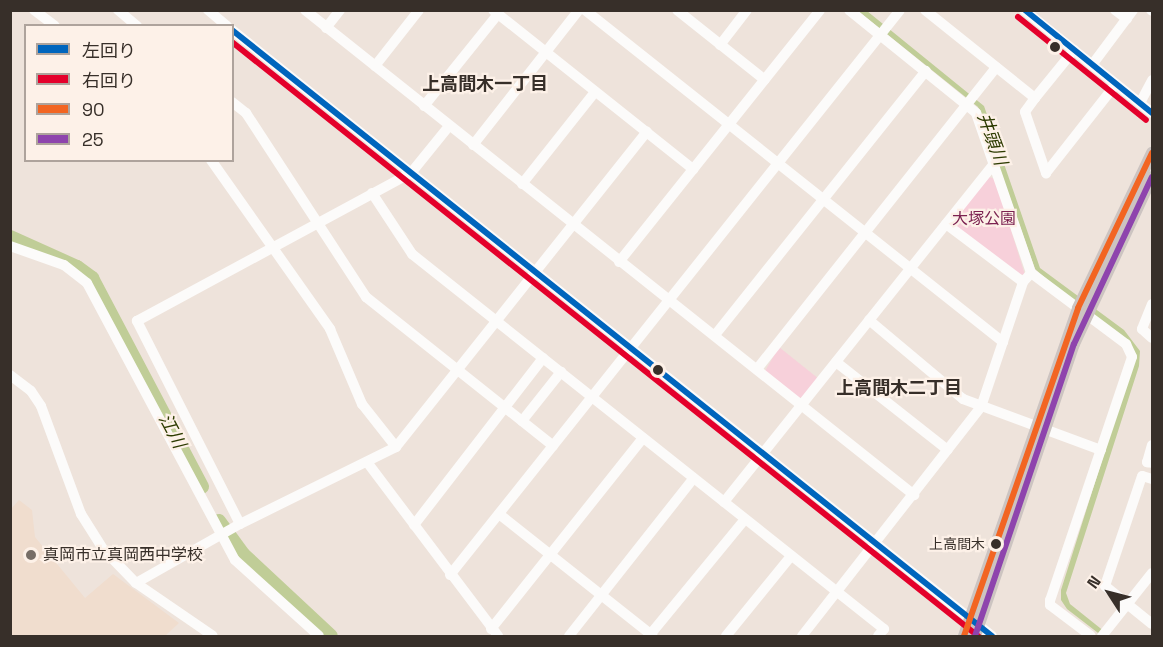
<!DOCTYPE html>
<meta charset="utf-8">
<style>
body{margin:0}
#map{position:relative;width:1163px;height:647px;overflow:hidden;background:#eee3db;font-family:"Space Grotesk","Noto Sans JP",sans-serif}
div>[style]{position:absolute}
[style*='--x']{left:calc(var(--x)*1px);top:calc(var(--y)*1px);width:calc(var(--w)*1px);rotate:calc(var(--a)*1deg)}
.built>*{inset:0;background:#f0ddce}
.green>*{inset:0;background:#f7d0da}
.water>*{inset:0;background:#c0cd97}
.river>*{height:14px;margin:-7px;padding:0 7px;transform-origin:7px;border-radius:7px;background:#c0cd97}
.minor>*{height:10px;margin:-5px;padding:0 5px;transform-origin:5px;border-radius:5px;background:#fcfbfa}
.major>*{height:12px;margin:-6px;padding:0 6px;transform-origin:6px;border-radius:6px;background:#ccc4c1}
.bus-1>*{height:6px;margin:-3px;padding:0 3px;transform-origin:3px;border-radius:3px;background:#0065bd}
.bus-2>*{height:6px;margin:-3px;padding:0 3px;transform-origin:3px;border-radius:3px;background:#e4002b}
.bus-3>*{height:6px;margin:-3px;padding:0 3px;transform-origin:3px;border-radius:3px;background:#f26522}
.bus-4>*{height:6px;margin:-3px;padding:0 3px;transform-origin:3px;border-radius:3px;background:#8e44ad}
.dots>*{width:16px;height:16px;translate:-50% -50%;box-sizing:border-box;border:3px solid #fdf1e8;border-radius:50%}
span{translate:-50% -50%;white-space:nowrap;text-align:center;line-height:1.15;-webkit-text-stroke:4.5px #fdf1e8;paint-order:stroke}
.bus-label{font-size:14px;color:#372f29}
.right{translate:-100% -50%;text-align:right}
.park-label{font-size:16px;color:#7c2251}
.poi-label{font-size:16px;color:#372f29}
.left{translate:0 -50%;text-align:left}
.neighbourhood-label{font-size:18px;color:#372f29;font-weight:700}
.water-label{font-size:18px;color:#2d3b01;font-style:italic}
.frame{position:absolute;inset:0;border:12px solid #372f29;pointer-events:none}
.legend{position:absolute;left:24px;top:24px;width:210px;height:138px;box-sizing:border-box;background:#fdf1e8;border:2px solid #aea39c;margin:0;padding:8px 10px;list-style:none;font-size:18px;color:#372f29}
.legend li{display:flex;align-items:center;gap:12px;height:30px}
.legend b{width:30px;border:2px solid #aea39c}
.north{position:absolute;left:1079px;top:563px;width:60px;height:60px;-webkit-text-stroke:4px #fdf1e8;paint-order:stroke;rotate:306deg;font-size:16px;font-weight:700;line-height:24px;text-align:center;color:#372f29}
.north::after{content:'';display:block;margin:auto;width:21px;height:27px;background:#372f29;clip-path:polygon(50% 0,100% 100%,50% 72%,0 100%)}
</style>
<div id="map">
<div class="built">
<div style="clip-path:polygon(19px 500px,32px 510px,35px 537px,85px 598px,113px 574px,179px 623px,165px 636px,11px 636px,11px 509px)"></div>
</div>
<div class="green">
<div style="clip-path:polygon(989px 177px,995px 179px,1025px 275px,1018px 274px,954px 225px,954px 219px)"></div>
<div style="clip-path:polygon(779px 347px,819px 379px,804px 397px,798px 398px,765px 371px)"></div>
</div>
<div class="water">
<div style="clip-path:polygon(858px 11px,867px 11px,984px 106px,1040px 268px,1124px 330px,1140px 351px,1139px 366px,1066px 593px,1070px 604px,1110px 636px,1102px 636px,1067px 609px,1061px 600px,1061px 590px,1135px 356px,1035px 269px,978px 107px)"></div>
</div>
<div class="river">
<div style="--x:10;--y:237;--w:73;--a:24.1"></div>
<div style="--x:77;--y:267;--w:19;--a:36"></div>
<div style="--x:92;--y:278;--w:236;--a:62.2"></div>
<div style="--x:219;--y:521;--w:41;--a:54"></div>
<div style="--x:243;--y:554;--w:120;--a:43"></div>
</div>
<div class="minor">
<div style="--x:34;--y:10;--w:26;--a:37"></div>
<div style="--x:118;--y:10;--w:25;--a:40"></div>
<div style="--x:208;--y:10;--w:25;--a:40"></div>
<div style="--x:305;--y:10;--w:779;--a:38.53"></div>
<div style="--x:493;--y:10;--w:256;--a:38.5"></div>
<div style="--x:585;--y:10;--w:534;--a:38.46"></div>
<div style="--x:677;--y:10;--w:112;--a:38.5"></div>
<div style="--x:849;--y:10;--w:164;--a:39"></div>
<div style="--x:976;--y:113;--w:169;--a:71"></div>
<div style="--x:1031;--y:273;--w:119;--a:36.8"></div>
<div style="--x:1126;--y:344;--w:14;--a:65"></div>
<div style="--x:1132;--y:357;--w:256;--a:108.6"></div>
<div style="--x:1050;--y:600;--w:5;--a:90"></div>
<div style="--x:1050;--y:605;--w:51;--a:37.1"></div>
<div style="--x:925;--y:10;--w:141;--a:38.7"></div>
<div style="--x:1035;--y:98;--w:17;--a:126"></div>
<div style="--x:1025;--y:112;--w:65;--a:71"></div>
<div style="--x:1046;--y:173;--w:113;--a:-51.8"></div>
<div style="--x:1024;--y:10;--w:164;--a:38.8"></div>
<div style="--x:1115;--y:10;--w:15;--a:37"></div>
<div style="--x:1151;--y:10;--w:1;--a:45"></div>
<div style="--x:326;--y:28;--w:23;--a:-52"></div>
<div style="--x:232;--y:30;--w:972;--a:38.57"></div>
<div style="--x:720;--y:45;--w:44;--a:-52.4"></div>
<div style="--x:1092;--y:65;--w:69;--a:-53.3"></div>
<div style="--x:375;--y:66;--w:71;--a:-51.8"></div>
<div style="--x:1035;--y:98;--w:62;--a:-50.9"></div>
<div style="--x:232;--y:102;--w:18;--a:38"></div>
<div style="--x:246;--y:113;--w:220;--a:56.9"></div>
<div style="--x:366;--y:297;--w:239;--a:38.5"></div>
<div style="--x:1140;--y:103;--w:26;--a:-62"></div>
<div style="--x:424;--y:106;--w:118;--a:-51.2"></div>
<div style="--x:473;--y:145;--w:172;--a:-51.9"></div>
<div style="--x:211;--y:160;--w:207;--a:54.8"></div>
<div style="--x:330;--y:329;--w:82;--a:66.9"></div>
<div style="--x:362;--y:404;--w:55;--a:51.7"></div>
<div style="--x:522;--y:184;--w:117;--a:-51.6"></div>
<div style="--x:372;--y:193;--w:73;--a:56.7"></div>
<div style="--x:412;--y:254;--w:603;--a:38.47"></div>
<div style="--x:884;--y:629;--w:9;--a:131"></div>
<div style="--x:946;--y:224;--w:96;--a:37"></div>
<div style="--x:10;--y:246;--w:57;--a:19.4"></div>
<div style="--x:64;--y:265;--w:29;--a:38"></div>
<div style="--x:87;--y:283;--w:314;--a:61.9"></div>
<div style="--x:235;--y:560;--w:113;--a:42.1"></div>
<div style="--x:619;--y:262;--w:322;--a:-51.4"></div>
<div style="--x:1152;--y:304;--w:27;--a:112"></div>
<div style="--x:1142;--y:329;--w:13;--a:42"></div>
<div style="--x:869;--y:320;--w:123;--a:40"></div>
<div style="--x:963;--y:399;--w:147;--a:20.3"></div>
<div style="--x:715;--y:335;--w:338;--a:-51.4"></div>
<div style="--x:836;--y:362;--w:142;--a:38.2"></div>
<div style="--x:757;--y:369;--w:385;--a:-51.6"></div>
<div style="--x:10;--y:375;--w:26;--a:37"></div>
<div style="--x:31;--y:391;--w:18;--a:56"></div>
<div style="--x:41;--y:406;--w:115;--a:69.7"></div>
<div style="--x:81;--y:514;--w:41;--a:57.8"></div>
<div style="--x:103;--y:549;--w:47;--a:45.9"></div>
<div style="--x:136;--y:583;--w:93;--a:34.5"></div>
<div style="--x:522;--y:421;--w:63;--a:-51.5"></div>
<div style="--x:1152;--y:445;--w:18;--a:106"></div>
<div style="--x:1147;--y:462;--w:5;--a:11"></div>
<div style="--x:367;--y:462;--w:218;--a:53"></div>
<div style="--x:1152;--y:479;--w:10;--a:-163"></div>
<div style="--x:1142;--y:476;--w:116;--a:108.6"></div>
<div style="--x:1105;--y:586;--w:60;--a:39"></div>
<div style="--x:724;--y:502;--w:431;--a:-51.4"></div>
<div style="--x:499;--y:514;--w:196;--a:38.4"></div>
<div style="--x:240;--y:524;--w:228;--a:-116.9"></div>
<div style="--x:137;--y:321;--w:311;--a:-28.4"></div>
<div style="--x:411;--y:173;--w:60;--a:-51"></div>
<div style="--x:414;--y:525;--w:211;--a:-52.3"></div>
<div style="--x:450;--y:575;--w:722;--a:-51.46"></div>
<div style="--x:136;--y:583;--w:120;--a:-29.6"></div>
<div style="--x:240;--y:524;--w:174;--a:-26.3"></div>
<div style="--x:396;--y:447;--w:403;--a:-51.5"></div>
<div style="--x:491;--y:629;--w:244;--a:-51.5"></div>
<div style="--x:569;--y:636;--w:201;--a:-51.7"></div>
<div style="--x:649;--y:636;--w:151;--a:-50.6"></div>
<div style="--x:726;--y:636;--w:103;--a:-50.9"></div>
<div style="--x:802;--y:636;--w:291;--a:-52"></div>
<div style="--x:981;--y:407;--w:132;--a:-71.4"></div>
<div style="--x:1023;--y:282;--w:12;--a:-48"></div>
<div style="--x:1102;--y:636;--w:80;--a:-51.6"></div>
</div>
<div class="major">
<div style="--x:964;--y:636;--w:347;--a:-70.8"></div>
<div style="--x:1078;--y:308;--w:172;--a:-64.5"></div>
<div style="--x:975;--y:636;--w:308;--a:-71.3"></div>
<div style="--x:1074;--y:344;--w:184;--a:-65"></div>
</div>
<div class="bus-1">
<div style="--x:1025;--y:10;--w:164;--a:39"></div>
<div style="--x:232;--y:30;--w:972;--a:38.57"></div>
</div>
<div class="bus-2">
<div style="--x:1018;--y:17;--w:164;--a:38.8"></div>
<div style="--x:232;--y:42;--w:954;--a:38.53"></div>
</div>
<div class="bus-3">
<div style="--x:964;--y:636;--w:347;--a:-70.8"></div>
<div style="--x:1078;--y:308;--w:172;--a:-64.5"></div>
</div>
<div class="bus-4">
<div style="--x:975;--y:636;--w:308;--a:-71.3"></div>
<div style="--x:1074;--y:344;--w:184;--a:-65"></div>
</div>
<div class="dots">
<div style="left:1055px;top:47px;background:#372f29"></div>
<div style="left:658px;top:370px;background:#372f29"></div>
<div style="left:996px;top:544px;background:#372f29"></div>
<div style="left:31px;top:555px;background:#776e67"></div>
</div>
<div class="bus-label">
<span class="right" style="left:985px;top:544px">上高間木</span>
</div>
<div class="park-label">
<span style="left:984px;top:219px">大塚公園</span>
</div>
<div class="poi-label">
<span class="left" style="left:43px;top:555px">真岡市立真岡西中学校</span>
</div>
<div class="neighbourhood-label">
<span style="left:485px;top:84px">上高間木一丁目</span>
<span style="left:899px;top:388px">上高間木二丁目</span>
</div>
<div class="water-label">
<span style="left:992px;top:139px;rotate:70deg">井頭川</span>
<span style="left:172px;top:431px;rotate:62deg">江川</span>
</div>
<div class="frame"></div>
<ul class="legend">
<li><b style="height:8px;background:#0065bd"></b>左回り</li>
<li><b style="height:8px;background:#e4002b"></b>右回り</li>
<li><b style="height:8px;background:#f26522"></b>90</li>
<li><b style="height:8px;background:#8e44ad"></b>25</li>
</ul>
<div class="north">N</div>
</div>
